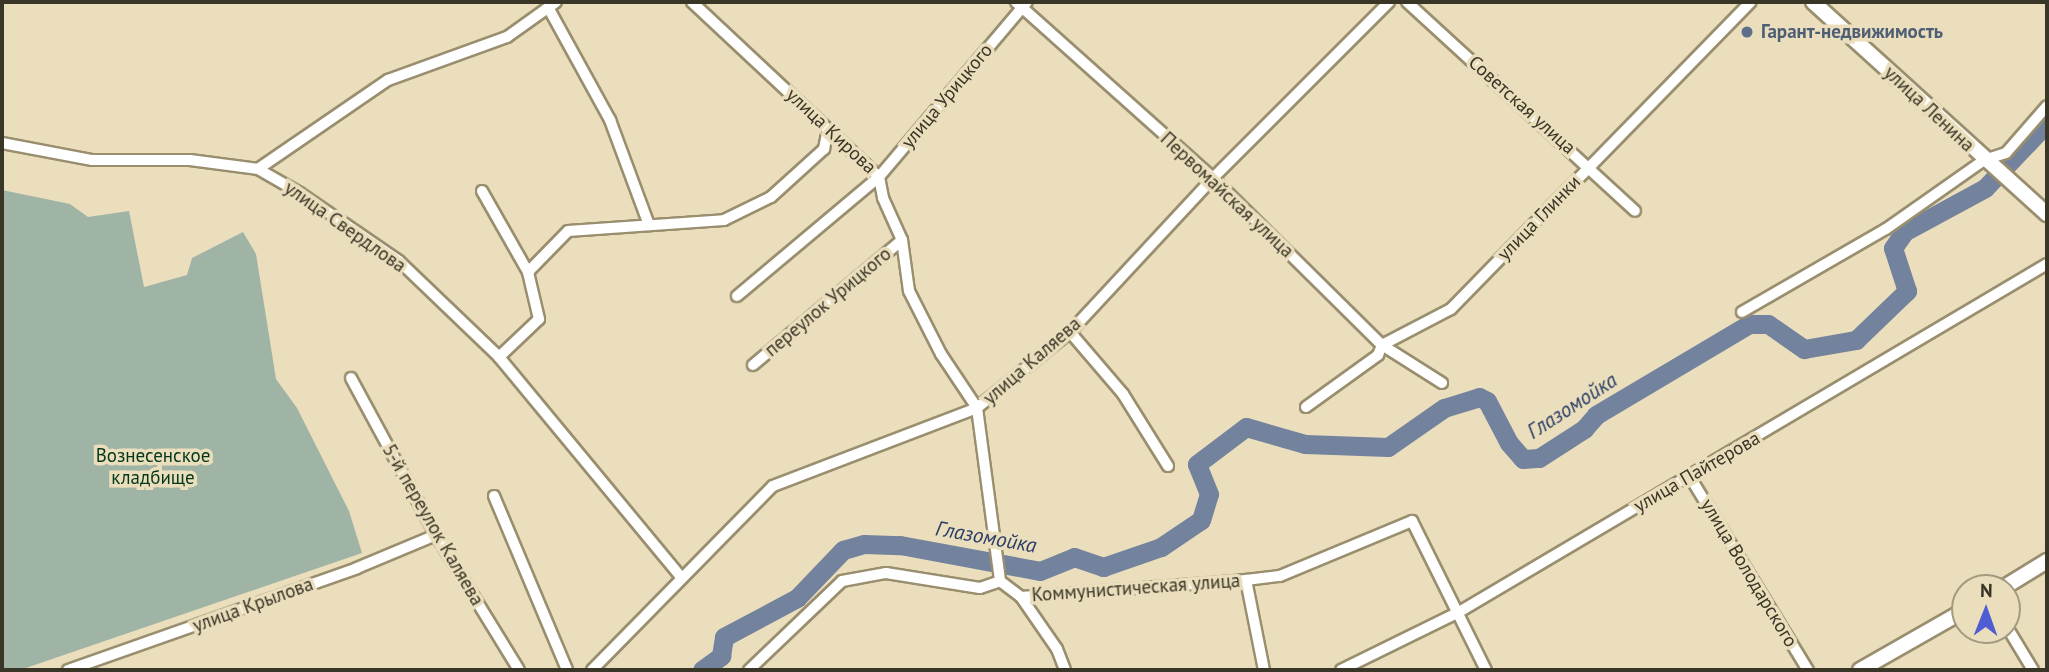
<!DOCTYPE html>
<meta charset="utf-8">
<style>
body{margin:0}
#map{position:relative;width:2049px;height:672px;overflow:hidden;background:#eadebc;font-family:"PT Sans",sans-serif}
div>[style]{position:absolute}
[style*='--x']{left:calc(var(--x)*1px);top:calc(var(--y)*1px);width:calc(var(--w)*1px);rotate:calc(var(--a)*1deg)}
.green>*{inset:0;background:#a0b4a6}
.river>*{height:19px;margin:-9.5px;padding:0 9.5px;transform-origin:9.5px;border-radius:9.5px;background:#73829d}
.roads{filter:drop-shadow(2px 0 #998e6e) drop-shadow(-2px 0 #998e6e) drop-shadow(0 2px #998e6e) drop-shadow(0 -2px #998e6e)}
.minor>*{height:10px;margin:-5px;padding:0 5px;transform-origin:5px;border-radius:5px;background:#fff}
.major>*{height:14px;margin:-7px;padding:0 7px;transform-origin:7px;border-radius:7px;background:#fff}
.dots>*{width:19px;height:19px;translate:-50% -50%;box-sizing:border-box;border:4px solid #eadebc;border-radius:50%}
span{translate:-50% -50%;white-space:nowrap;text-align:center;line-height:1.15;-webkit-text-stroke:7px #eadebc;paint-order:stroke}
.service-label{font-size:19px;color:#4e5e75;font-weight:700}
.left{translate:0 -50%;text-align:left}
.street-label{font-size:19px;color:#393527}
.park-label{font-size:19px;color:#01381b}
.water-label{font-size:21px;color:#2a3e67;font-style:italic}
.frame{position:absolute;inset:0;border:4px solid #393527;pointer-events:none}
.north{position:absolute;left:1951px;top:574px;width:70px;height:70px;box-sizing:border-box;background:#eadebc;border:2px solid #a39a80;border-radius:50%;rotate:1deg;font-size:19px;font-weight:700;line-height:28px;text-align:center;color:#393527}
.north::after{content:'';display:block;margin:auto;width:24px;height:32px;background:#4f5dd3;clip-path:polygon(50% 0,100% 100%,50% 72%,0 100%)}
</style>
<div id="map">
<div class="green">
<div style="clip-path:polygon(2px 190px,70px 204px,88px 217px,129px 211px,144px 287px,187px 275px,192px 258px,243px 232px,256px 254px,276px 379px,297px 408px,349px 511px,362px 553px,20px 670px,2px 670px)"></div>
</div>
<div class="river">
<div style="--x:702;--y:670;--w:24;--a:-36"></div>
<div style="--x:721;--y:656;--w:19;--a:-81"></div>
<div style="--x:724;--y:637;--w:83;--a:-28.1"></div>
<div style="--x:797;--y:598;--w:66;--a:-46.2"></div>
<div style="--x:843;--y:550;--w:22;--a:-16"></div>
<div style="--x:864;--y:544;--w:36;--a:2"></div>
<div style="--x:900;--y:545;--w:142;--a:10.5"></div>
<div style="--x:1040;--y:571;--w:37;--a:-22"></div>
<div style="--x:1074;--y:557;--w:31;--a:19"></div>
<div style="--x:1103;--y:567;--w:61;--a:-19"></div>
<div style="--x:1161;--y:547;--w:48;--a:-34"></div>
<div style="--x:1201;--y:520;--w:27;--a:-73"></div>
<div style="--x:1209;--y:494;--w:32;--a:-112"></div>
<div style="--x:1197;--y:464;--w:61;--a:-37.1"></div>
<div style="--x:1246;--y:427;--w:61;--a:16.1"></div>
<div style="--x:1305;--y:444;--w:83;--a:2.1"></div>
<div style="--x:1388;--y:447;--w:68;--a:-34.9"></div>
<div style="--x:1444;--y:408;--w:37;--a:-17"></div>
<div style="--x:1479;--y:397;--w:9;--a:27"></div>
<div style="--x:1487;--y:401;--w:47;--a:62.4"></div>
<div style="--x:1509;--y:443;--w:21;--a:49"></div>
<div style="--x:1523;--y:459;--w:16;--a:-4"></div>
<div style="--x:1539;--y:458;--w:54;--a:-32.8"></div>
<div style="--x:1584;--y:429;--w:18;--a:-49"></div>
<div style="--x:1596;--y:415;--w:178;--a:-30.7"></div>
<div style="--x:1749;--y:324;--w:19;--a:0"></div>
<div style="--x:1768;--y:324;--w:44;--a:34.8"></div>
<div style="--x:1804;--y:349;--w:53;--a:-9.8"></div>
<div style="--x:1856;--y:340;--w:71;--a:-43.9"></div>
<div style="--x:1907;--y:291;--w:45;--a:-108"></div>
<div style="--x:1893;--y:248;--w:19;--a:-55"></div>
<div style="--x:1904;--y:232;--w:92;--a:-28.5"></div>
<div style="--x:1985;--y:188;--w:90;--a:-46.4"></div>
</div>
<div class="roads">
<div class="minor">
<div style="--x:692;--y:2;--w:256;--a:43.1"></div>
<div style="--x:879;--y:177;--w:21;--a:79"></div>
<div style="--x:883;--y:198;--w:46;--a:65.7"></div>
<div style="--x:902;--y:240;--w:51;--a:82.2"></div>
<div style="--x:909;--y:291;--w:71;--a:63.1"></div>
<div style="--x:941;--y:354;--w:65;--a:56.3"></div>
<div style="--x:977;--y:408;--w:175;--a:82.4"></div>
<div style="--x:1016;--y:2;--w:264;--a:41.8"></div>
<div style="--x:1213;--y:178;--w:238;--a:44.7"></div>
<div style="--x:1382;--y:345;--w:71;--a:32.3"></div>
<div style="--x:1407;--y:2;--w:309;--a:42.5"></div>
<div style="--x:549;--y:9;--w:127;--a:61.2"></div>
<div style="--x:610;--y:120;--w:112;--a:69.6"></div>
<div style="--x:2;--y:143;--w:92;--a:10.7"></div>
<div style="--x:92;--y:160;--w:98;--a:0"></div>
<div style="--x:190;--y:160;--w:69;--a:7.5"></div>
<div style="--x:258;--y:169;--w:48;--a:29.7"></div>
<div style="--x:300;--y:193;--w:120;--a:34.5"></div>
<div style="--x:399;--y:261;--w:139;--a:43.8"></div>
<div style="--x:499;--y:357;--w:287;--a:50.4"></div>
<div style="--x:258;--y:169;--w:158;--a:-34.4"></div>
<div style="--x:388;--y:80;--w:127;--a:-19.9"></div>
<div style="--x:507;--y:37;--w:60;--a:-35.5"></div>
<div style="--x:482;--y:191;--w:93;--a:60.4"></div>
<div style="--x:737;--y:296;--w:185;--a:-40"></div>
<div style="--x:879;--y:177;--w:229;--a:-49.8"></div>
<div style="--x:1742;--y:312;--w:166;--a:-30"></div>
<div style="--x:1886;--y:229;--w:120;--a:-35.1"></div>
<div style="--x:1984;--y:160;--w:23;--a:-18"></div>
<div style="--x:2006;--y:153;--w:62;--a:-48.9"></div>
<div style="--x:1070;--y:332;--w:82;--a:49.5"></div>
<div style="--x:1123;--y:394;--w:85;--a:58"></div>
<div style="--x:499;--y:357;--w:55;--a:-43.5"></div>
<div style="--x:539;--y:319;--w:48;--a:-103.2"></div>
<div style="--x:528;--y:272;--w:57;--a:-45.7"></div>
<div style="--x:568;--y:231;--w:156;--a:-4"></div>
<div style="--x:724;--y:220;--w:52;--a:-26.1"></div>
<div style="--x:771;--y:197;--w:72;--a:-42.2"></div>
<div style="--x:824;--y:149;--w:20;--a:-79"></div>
<div style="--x:753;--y:365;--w:194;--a:-40"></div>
<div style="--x:351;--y:378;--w:179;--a:61.6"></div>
<div style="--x:436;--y:535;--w:158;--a:58.4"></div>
<div style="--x:1306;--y:407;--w:89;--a:-35.8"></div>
<div style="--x:1378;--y:355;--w:11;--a:-68"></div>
<div style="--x:1382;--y:345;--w:78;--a:-27.6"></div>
<div style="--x:1451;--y:309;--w:429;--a:-45.7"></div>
<div style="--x:1690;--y:477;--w:226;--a:58.6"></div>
<div style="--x:494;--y:496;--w:189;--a:67.2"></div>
<div style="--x:1246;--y:580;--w:92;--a:78.7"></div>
<div style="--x:1021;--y:597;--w:63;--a:55.3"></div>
<div style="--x:1057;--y:649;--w:22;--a:69"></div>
<div style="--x:2007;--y:627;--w:50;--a:58.8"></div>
<div style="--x:68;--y:670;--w:306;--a:-19.4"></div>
<div style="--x:357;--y:568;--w:86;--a:-22.7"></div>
<div style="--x:592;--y:670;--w:258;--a:-45.5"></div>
<div style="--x:773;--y:486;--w:218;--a:-20.9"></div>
<div style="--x:977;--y:408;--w:120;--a:-39.3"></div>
<div style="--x:1070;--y:332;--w:210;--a:-47.1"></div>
<div style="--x:1213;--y:178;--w:249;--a:-45"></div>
<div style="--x:749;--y:670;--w:129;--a:-43.7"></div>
<div style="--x:842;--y:581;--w:45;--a:-10.3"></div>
<div style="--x:886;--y:573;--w:95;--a:9.1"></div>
<div style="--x:980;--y:588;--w:21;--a:-19"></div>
<div style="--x:1000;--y:581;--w:26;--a:37"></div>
<div style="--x:1021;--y:597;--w:226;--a:-4.3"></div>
<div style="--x:1246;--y:580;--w:34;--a:-7"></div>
<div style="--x:1280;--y:576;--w:143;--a:-22.6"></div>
<div style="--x:1412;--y:521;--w:166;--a:63.6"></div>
<div style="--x:1341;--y:670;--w:131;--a:-26.2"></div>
<div style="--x:1459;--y:612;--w:683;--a:-30.62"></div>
</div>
<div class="major">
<div style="--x:1813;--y:2;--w:316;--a:42.2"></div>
<div style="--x:2003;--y:588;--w:52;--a:-31.5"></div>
<div style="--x:1860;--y:670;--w:121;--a:-29.7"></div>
</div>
</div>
<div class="dots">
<div style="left:1747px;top:32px;background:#5c6f8a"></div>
</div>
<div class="service-label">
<span class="left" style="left:1761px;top:32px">Гарант-недвижимость</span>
</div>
<div class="street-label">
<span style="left:947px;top:96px;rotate:-50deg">улица Урицкого</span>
<span style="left:1522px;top:105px;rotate:42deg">Советская улица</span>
<span style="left:1929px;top:109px;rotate:43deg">улица Ленина</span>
<span style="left:831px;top:131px;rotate:43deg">улица Кирова</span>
<span style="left:1227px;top:195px;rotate:43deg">Первомайская улица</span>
<span style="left:1539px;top:218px;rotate:-46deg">улица Глинки</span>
<span style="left:345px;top:227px;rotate:35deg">улица Свердлова</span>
<span style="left:828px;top:302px;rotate:-40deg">переулок Урицкого</span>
<span style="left:1032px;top:361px;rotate:-41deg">улица Каляева</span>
<span style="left:1697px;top:472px;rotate:-30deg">улица Пайтерова</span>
<span style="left:433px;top:525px;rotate:60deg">5-й переулок Каляева</span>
<span style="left:1749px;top:573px;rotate:59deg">улица Володарского</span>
<span style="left:1136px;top:588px;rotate:-4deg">Коммунистическая улица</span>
<span style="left:253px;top:605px;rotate:-20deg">улица Крылова</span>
</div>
<div class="park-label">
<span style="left:153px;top:467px">Вознесенское<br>кладбище</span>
</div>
<div class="water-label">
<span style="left:1572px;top:406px;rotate:-33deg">Глазомойка</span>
<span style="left:986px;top:537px;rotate:10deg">Глазомойка</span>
</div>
<div class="frame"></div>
<div class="north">N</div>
</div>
